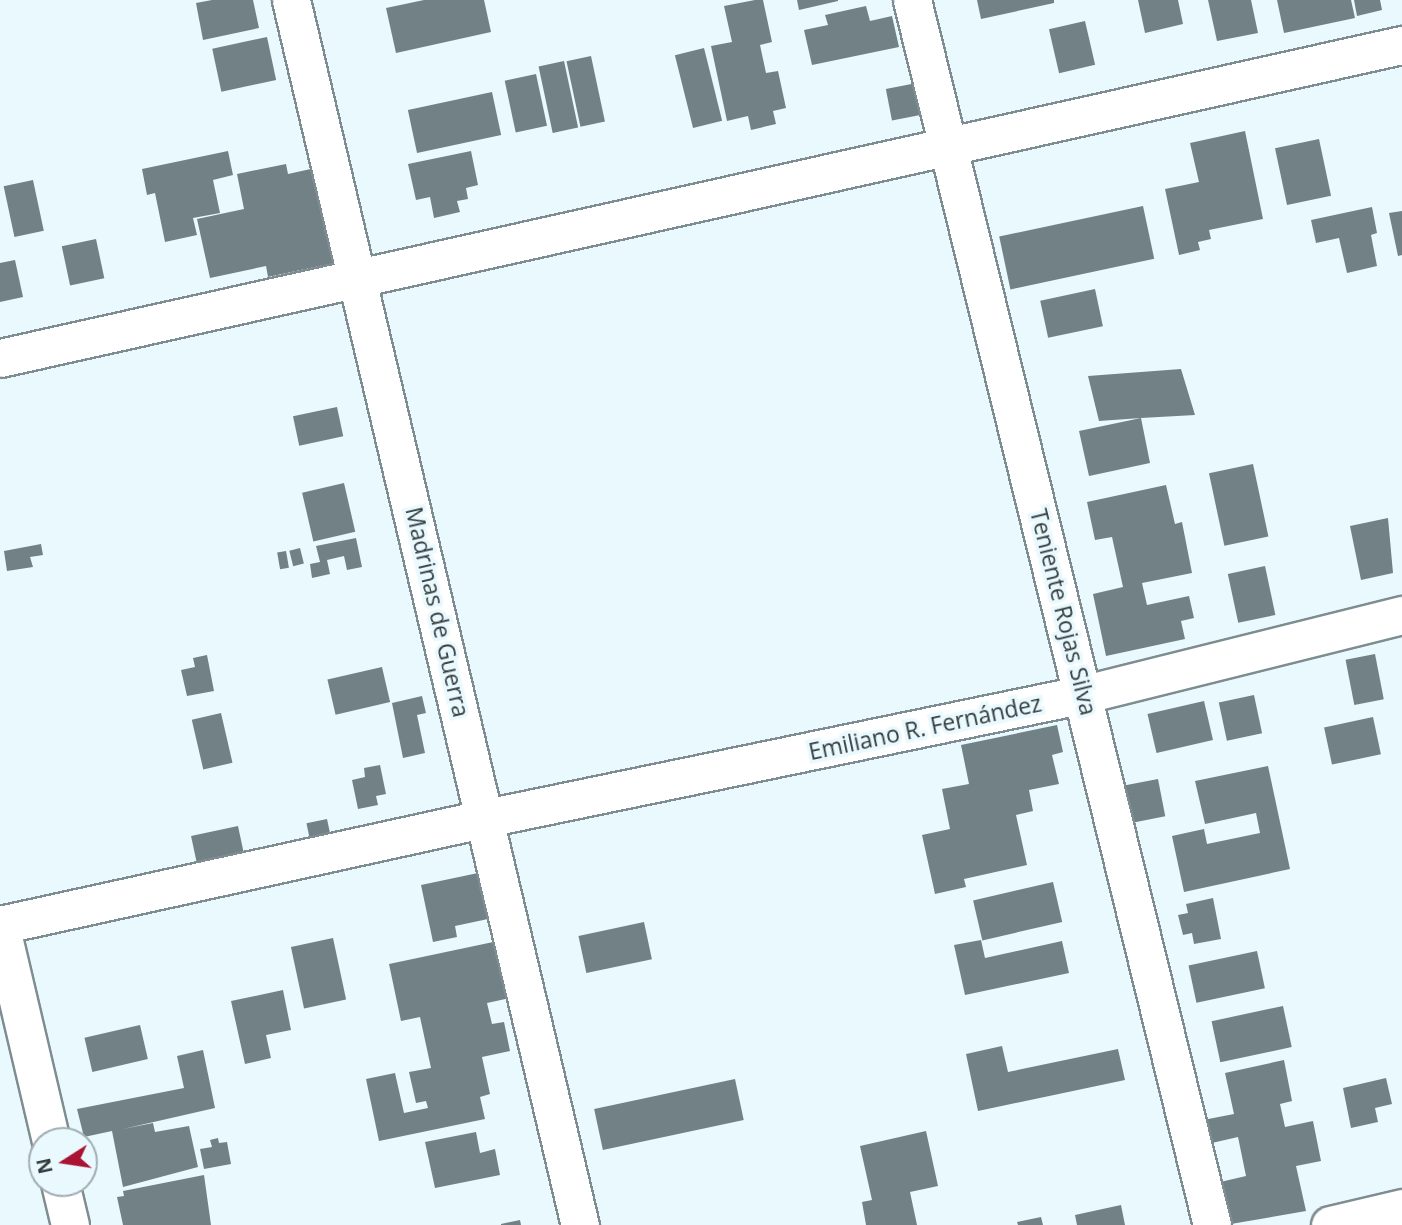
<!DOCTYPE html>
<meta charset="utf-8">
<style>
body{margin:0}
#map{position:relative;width:1402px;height:1225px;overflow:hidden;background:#e9f9fe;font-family:"Open Sans",sans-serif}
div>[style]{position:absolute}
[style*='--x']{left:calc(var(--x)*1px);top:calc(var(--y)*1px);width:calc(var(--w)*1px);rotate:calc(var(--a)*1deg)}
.building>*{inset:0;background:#728185;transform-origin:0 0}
.roads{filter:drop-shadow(2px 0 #7e8d91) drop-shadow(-2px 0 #7e8d91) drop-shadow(0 2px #7e8d91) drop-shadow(0 -2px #7e8d91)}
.street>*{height:37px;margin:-18.5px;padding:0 18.5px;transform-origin:18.5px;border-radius:18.5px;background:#fff}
span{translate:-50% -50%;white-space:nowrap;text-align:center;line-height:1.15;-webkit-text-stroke:7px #e9f9fe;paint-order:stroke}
.street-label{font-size:23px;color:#353c3e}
.north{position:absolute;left:28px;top:1127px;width:70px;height:70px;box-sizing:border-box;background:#e9f9fe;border:2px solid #a1adb1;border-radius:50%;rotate:258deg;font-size:19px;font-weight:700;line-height:28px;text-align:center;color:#353c3e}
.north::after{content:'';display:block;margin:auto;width:24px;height:32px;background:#aa1332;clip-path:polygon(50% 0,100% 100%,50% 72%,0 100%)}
</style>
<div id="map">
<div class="building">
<div style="clip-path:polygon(212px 0,253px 0,259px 28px,203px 40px,196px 3px)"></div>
<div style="clip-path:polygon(424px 0,484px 0,491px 32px,396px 53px,386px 8px)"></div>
<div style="clip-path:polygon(755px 0,763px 0,772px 42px,760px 45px,766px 73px,778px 71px,786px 108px,773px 111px,776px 124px,751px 130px,748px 116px,727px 121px,711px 46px,732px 42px,724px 6px)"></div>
<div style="clip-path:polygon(797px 0,838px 0,838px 1px,799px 10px)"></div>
<div style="clip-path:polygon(977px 0,1054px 0,1054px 3px,981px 19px)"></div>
<div style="clip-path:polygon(1138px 0,1178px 0,1183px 24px,1145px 33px)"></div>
<div style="clip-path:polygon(1208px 0,1251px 0,1258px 33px,1217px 41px)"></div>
<div style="clip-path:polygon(1277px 0,1351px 0,1355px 18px,1284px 33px)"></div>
<div style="clip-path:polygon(1354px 0,1380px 0,1382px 10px,1357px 16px)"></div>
<div style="clip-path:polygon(866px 6px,870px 21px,892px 16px,899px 47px,812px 65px,804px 30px,828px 25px,825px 15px)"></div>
<div style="left:1085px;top:21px;width:45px;height:37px;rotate:77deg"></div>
<div style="left:267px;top:37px;width:44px;height:56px;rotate:78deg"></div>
<div style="left:704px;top:48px;width:75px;height:30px;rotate:76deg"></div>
<div style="left:591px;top:56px;width:67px;height:25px;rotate:78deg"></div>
<div style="left:564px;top:61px;width:68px;height:26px;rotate:78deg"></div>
<div style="left:536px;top:74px;width:53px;height:32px;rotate:78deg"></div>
<div style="left:932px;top:80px;width:32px;height:47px;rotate:79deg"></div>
<div style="left:492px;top:92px;width:44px;height:86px;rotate:78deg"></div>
<div style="clip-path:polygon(1245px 131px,1263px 219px,1209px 230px,1211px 239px,1198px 242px,1200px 250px,1179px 255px,1165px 189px,1199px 182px,1190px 143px)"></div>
<div style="left:1319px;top:139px;width:58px;height:45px;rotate:78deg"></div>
<div style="clip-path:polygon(228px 151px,233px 175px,213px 180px,220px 213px,193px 218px,197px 235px,165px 242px,155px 193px,147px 195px,142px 169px)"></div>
<div style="clip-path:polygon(471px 151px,478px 185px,466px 188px,468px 199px,457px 201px,460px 212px,434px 218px,430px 197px,416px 200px,408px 164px)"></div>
<div style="clip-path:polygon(347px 161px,323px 213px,334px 263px,268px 277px,266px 266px,210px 278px,197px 219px,244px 209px,237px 174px,286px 164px,288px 174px)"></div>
<div style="left:33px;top:180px;width:52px;height:30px;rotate:78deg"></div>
<div style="left:1143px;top:206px;width:54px;height:147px;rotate:78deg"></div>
<div style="clip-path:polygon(1372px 207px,1377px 233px,1371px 235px,1377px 266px,1347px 273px,1339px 238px,1316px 243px,1311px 220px)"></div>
<div style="clip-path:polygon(1402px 211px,1402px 255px,1398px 256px,1389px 213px)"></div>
<div style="left:96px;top:239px;width:40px;height:35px;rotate:78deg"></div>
<div style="clip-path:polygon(15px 260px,23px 297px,0 302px,0 263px)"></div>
<div style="left:1095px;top:289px;width:38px;height:56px;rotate:78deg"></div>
<div style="clip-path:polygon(1181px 369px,1195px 415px,1141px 418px,1150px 463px,1089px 476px,1079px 431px,1141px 418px,1099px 421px,1088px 376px)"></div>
<div style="left:337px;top:407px;width:30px;height:45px;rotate:78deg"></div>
<div style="left:1253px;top:464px;width:74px;height:45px;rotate:78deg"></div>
<div style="left:344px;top:483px;width:50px;height:43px;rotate:77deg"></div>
<div style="clip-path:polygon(1166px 485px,1175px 524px,1182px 522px,1192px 573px,1142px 583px,1147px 605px,1189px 596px,1194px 618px,1181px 621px,1185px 639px,1106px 656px,1093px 594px,1123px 587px,1112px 537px,1095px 540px,1087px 502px)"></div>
<div style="clip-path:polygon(1388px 518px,1393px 573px,1361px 580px,1350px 526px)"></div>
<div style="clip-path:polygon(356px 538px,362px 567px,347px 570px,344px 556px,327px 560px,330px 574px,312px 578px,310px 564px,320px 562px,316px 546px)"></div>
<div style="clip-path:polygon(41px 544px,43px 555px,30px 557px,33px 567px,7px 571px,4px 551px)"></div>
<div style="left:300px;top:548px;width:16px;height:11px;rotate:76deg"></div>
<div style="left:286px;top:551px;width:17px;height:9px;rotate:80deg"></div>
<div style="left:1265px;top:566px;width:50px;height:38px;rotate:78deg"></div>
<div style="left:1375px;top:654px;width:46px;height:30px;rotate:79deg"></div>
<div style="clip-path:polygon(207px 655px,214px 691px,187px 696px,181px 670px,195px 667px,193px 658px)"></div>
<div style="left:382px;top:667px;width:36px;height:56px;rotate:77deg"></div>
<div style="left:1254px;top:695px;width:39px;height:36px;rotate:78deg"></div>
<div style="clip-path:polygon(422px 696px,426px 713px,417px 715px,425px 753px,403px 758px,392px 703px)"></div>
<div style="left:1204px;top:701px;width:40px;height:58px;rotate:77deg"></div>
<div style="left:221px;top:713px;width:51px;height:30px;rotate:77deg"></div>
<div style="left:1373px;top:717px;width:38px;height:50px;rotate:78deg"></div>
<div style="clip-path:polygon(1057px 725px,1063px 752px,1052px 755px,1059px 784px,1029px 790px,1033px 811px,1016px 815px,1027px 865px,964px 879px,966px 887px,935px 894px,922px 835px,950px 829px,942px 789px,969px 784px,961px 745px)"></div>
<div style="clip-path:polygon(380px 765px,386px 794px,376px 796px,378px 805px,358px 809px,352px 780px,365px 777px,364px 768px)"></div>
<div style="clip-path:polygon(1268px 766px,1290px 869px,1184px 892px,1172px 836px,1204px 829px,1207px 844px,1260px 833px,1256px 813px,1205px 824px,1195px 781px)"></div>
<div style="left:1158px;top:779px;width:38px;height:45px;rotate:79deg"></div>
<div style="left:327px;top:819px;width:19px;height:21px;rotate:78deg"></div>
<div style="left:238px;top:826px;width:30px;height:48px;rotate:78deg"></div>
<div style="clip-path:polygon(478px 873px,488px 919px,455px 926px,457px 937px,433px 942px,421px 885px)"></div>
<div style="left:1053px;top:882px;width:41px;height:82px;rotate:77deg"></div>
<div style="clip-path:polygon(1213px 898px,1221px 939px,1194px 944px,1192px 933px,1183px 935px,1178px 915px,1188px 913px,1186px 904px)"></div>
<div style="left:644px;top:922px;width:38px;height:67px;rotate:78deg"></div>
<div style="left:333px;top:938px;width:63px;height:43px;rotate:78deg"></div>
<div style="clip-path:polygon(981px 940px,985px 958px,1062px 941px,1069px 973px,965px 995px,954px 945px)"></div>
<div style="clip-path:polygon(498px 941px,510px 998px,487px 1003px,492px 1024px,504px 1022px,510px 1051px,482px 1057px,490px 1094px,480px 1097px,485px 1119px,379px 1141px,366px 1079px,395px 1073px,404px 1113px,428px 1108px,426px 1101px,416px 1103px,409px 1072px,431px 1068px,420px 1017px,401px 1021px,389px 964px)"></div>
<div style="left:1257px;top:951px;width:38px;height:70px;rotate:78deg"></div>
<div style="clip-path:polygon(283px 990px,291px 1030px,266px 1035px,271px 1058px,245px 1064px,231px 1001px)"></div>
<div style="left:1283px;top:1006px;width:42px;height:73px;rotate:78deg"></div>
<div style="left:140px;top:1025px;width:35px;height:57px;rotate:77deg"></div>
<div style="clip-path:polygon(1002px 1046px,1008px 1072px,1118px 1049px,1125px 1080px,978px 1111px,966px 1054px)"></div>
<div style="clip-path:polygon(203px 1050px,215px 1108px,123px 1129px,153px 1123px,155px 1132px,189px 1126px,198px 1167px,123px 1187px,112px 1131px,84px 1137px,77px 1109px,184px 1088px,177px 1056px)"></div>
<div style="clip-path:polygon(1284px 1060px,1292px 1101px,1280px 1104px,1285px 1127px,1313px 1121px,1321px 1161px,1296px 1166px,1306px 1211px,1225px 1225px,1216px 1183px,1246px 1176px,1238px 1137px,1203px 1145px,1198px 1121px,1234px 1114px,1225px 1073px)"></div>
<div style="clip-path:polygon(1386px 1078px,1392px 1104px,1375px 1108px,1378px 1122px,1351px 1128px,1343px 1088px)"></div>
<div style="left:735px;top:1079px;width:42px;height:144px;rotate:78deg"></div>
<div style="clip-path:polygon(926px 1131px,938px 1186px,910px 1192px,917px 1225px,866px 1225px,862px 1202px,872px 1200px,860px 1146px)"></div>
<div style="clip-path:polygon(476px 1132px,480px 1153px,495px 1149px,500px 1175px,435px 1188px,425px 1142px)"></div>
<div style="clip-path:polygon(218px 1138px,219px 1143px,227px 1142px,231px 1164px,204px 1169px,200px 1149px,212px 1147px,210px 1140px)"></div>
<div style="clip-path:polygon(204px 1175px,211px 1225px,123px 1225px,117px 1197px,124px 1196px,123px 1191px)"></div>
<div style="clip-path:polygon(1121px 1205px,1125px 1225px,1077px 1225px,1075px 1215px)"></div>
<div style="clip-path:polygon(1041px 1217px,1043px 1225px,1018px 1225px,1017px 1222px)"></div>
<div style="clip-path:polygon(520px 1220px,521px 1225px,501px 1225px,501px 1224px)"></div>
</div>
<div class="roads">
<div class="street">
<div style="--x:291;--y:0;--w:1259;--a:76.73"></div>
<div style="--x:912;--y:0;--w:1261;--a:76.24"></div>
<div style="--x:0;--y:358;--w:1437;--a:-12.59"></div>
<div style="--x:0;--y:924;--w:223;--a:76.8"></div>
<div style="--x:0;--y:925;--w:498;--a:-12.4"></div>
<div style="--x:486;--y:818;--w:612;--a:-11.7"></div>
<div style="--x:1085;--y:694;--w:327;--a:-14"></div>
<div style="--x:60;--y:1183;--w:43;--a:76.6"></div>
<div style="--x:1330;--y:1225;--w:74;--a:-13.3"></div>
</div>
</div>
<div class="street-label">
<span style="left:438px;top:612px;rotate:77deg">Madrinas de Guerra</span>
<span style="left:1064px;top:612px;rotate:76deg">Teniente Rojas Silva</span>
<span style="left:925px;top:727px;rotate:-12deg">Emiliano R. Fernández</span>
</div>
<div class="north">N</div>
</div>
